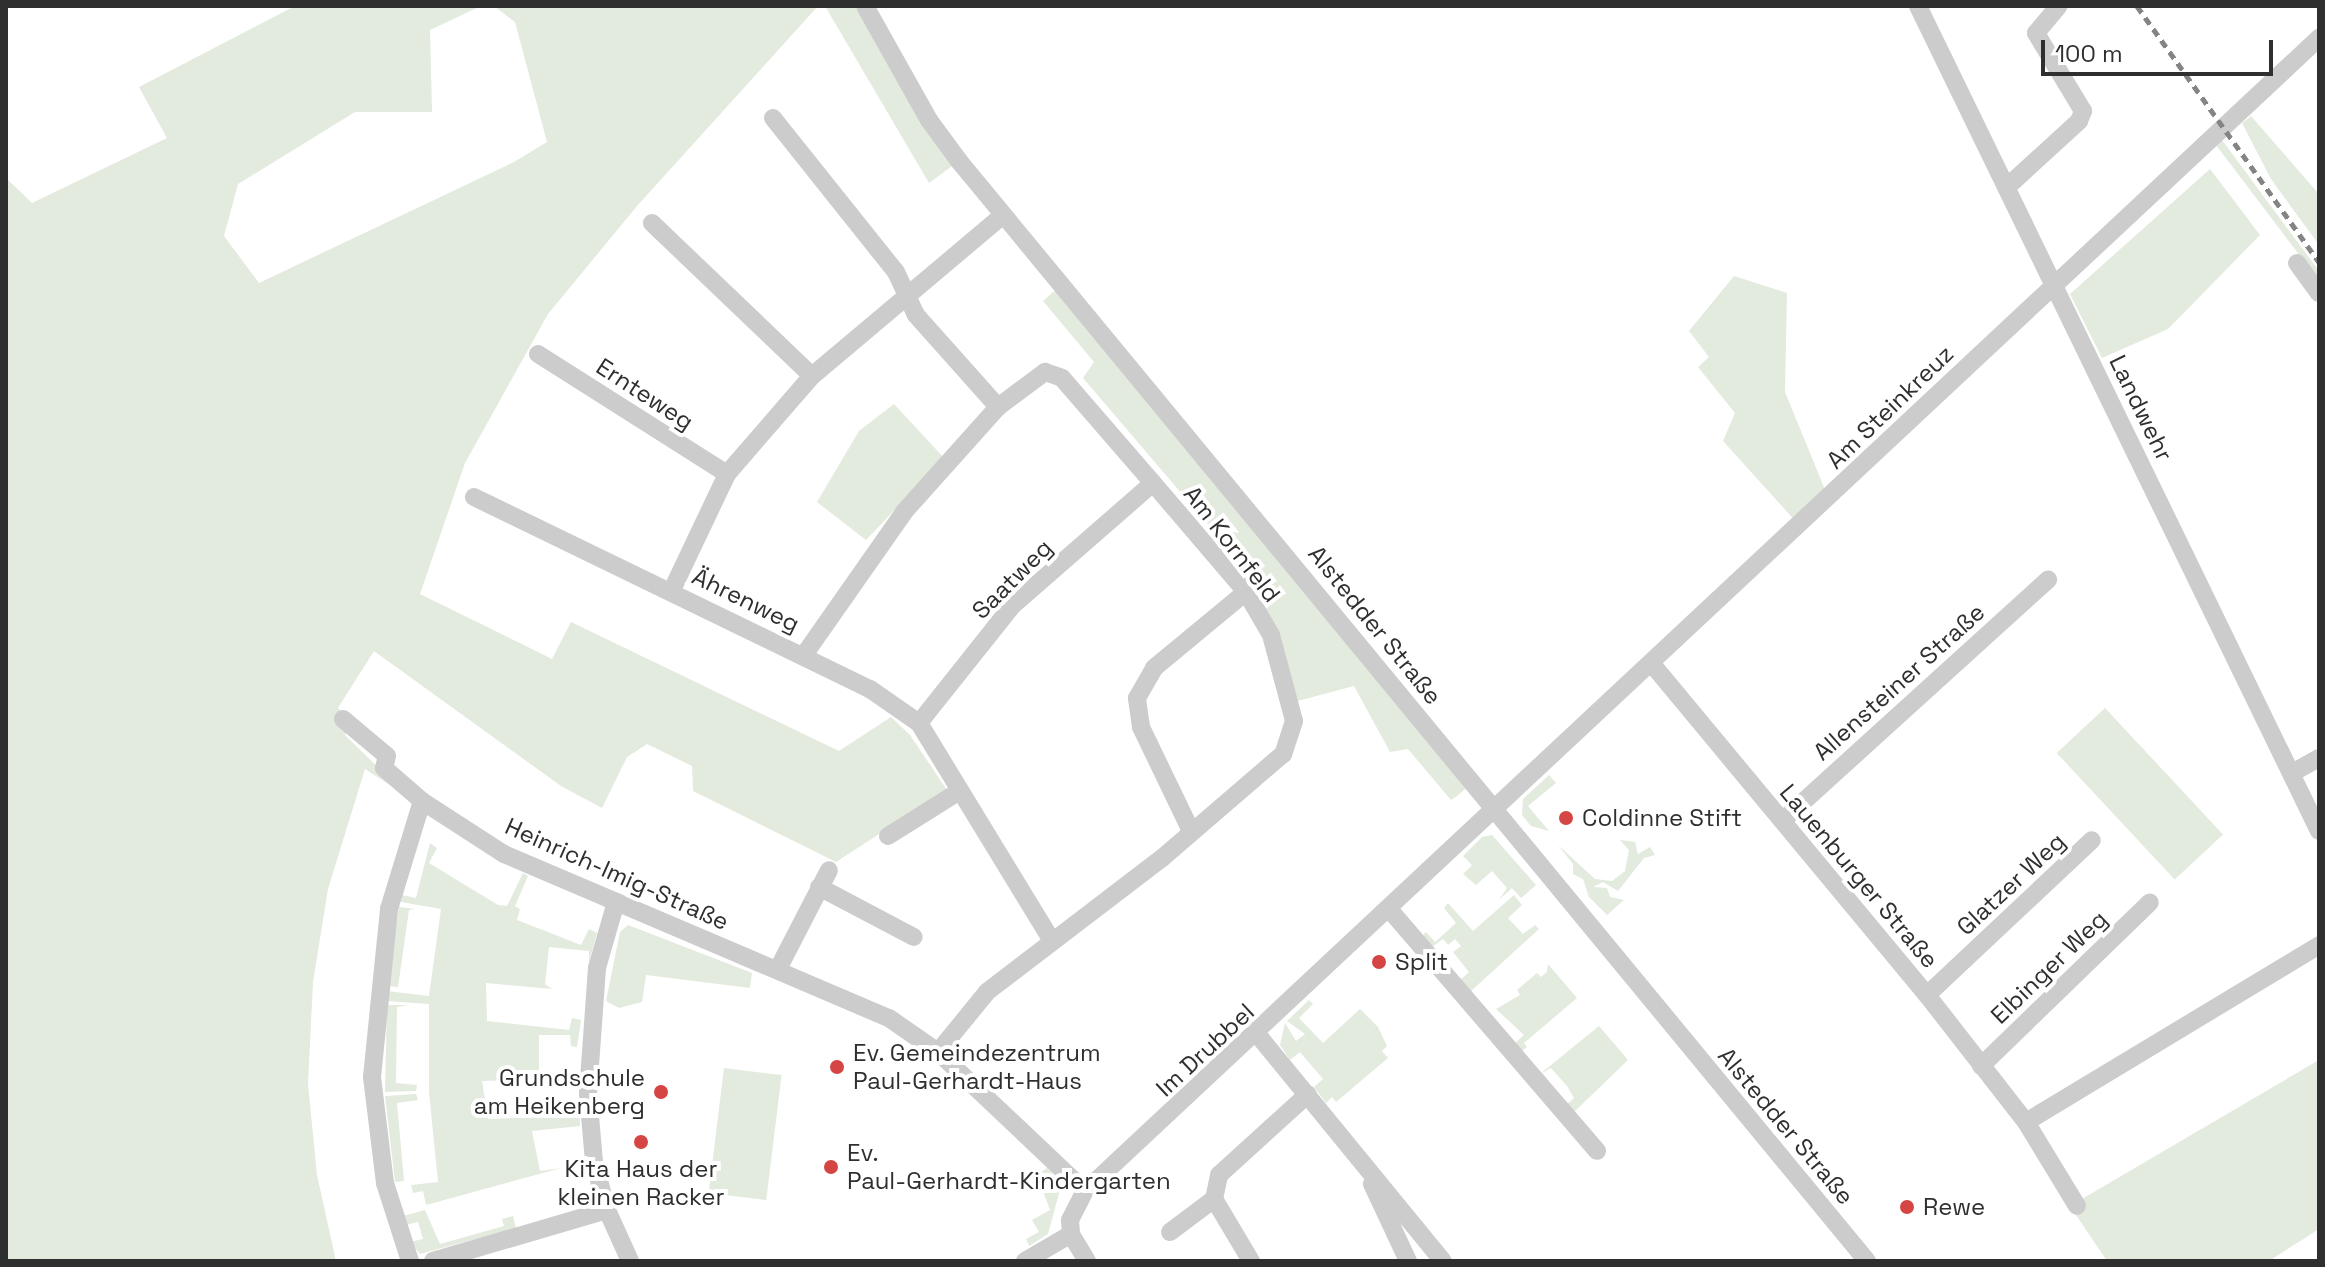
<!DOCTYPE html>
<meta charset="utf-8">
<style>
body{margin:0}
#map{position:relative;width:2325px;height:1267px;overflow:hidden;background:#fff;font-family:"Space Grotesk",sans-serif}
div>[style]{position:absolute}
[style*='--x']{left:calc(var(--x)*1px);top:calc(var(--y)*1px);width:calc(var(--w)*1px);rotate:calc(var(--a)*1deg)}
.green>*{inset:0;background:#e3eade;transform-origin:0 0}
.minor>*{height:18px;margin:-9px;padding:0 9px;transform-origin:9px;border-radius:9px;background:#ccc}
.rail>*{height:5px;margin-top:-2.5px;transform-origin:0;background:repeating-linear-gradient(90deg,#848484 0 8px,transparent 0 14px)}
.dots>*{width:22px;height:22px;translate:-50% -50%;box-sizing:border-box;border:4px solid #fff;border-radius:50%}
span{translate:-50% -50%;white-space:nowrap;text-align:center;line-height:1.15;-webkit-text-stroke:8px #fff;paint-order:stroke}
.street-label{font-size:24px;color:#2f2f2f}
.poi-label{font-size:24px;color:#2f2f2f}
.left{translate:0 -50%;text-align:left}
.right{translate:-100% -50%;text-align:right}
.frame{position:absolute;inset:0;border:8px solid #2f2f2f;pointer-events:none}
.scale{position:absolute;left:2041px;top:40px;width:232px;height:36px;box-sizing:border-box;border:4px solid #2f2f2f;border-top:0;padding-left:10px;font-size:24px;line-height:28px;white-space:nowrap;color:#2f2f2f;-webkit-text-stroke:6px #fff;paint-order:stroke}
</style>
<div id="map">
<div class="green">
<div style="clip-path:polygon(295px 6px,481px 6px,430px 30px,432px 112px,355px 112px,238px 184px,224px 236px,259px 283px,514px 162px,547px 142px,515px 22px,494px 6px,818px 6px,637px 206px,548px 314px,465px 463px,420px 594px,552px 659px,571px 622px,839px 751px,891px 717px,910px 735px,947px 790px,836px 862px,693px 791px,692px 766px,647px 744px,627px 757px,602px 808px,561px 786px,374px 651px,338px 708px,350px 720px,345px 735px,407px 796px,365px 769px,328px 889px,313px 982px,308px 1084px,317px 1175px,336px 1261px,6px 1261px,6px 178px,32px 203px,167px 138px,139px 87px)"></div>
<div style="clip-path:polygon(825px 6px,854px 6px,959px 161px,929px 183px)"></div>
<div style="clip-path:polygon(2251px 116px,2319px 194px,2319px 245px,2271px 179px,2242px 123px)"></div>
<div style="clip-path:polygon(2222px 140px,2319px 271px,2319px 281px,2216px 145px)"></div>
<div style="clip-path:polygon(2210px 169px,2260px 235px,2168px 329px,2102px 358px,2070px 294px)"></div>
<div style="clip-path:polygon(1734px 276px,1787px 293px,1785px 392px,1828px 497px,1799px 525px,1723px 441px,1735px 413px,1698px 367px,1709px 357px,1689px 331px)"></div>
<div style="clip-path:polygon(1061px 285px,1472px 783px,1457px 796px,1451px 800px,1408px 749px,1390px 752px,1354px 686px,1290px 703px,1271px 635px,1229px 549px,1083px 378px,1094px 362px,1043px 301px)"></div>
<div style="clip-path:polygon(894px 404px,944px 458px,866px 540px,817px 502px,859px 431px)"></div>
<div style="left:2105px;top:708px;width:173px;height:66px;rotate:47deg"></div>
<div style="clip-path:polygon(1549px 775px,1556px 783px,1528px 806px,1549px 831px,1531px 826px,1522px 815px,1523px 799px)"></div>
<div style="clip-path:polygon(1492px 835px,1536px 885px,1521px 898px,1512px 888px,1499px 900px,1507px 888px,1492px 871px,1476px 885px,1463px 874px,1472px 865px,1463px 856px,1482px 837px)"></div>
<div style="clip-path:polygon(1620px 840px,1635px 842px,1638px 854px,1650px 847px,1655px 855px,1644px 858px,1618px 891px,1603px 882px,1593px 887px,1607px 888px,1610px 897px,1624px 900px,1607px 915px,1589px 897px,1583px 879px,1573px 874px,1573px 864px,1558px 845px,1595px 879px,1612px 881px,1625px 871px,1629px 850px)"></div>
<div style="clip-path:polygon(430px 843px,437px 848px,429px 863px,498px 905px,507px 906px,523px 873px,528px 876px,515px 906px,520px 909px,517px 920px,581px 945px,589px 929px,597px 933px,589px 962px,589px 951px,549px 947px,545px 984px,552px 989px,486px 983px,487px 1021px,569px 1030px,572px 1018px,581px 1020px,577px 1047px,571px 1046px,570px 1035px,539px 1035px,539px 1079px,482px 1081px,488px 1119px,571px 1116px,571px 1103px,579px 1103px,580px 1126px,532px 1131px,540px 1171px,561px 1168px,426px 1205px,423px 1191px,413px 1193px,411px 1185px,438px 1182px,429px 1092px,429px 1004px,386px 1001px,387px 991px,429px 996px,441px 909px,401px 902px,402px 895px,416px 898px)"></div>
<div style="clip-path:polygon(1514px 895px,1522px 905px,1508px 918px,1523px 934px,1535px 925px,1539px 929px,1470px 992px,1460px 980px,1469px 972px,1453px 952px,1461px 946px,1455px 939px,1448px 945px,1443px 939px,1432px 947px,1422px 936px,1426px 932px,1435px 942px,1456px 923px,1444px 908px,1448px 903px,1473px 931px)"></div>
<div style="clip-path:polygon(399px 907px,415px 909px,409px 910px,398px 987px,387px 986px)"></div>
<div style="clip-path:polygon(628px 925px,752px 973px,750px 988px,646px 975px,642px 1002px,619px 1008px,606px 1001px,620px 932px)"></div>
<div style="clip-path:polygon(1548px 964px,1577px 998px,1524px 1043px,1527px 1047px,1521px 1052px,1514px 1044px,1524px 1035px,1496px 1009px,1520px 995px,1517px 990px,1537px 973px,1541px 977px,1547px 972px)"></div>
<div style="clip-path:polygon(1309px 1000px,1313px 1004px,1299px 1018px,1323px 1043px,1360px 1009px,1378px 1027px,1387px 1046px,1382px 1051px,1388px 1058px,1336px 1102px,1332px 1097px,1326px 1103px,1314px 1087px,1323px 1079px,1300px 1052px,1290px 1060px,1280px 1045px,1285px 1023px,1296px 1041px,1305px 1034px,1287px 1021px)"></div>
<div style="clip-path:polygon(387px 1005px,408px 1005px,397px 1007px,396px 1083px,417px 1085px,416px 1091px,385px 1092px)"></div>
<div style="clip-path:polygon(1599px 1026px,1628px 1060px,1572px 1114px,1566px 1105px,1574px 1098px,1567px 1086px,1551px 1068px,1540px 1074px)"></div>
<div style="clip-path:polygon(2319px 1060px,2319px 1229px,2269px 1261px,2107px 1261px,2070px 1206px)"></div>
<div style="left:724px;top:1068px;width:58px;height:126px;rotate:7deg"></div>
<div style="clip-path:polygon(416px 1094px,418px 1100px,397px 1103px,404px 1181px,395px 1182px,385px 1096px)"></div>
<div style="clip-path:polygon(1047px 1168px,1062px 1182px,1048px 1234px,1029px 1246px,1026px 1239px,1039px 1232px,1032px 1220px,1050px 1210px,1037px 1175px)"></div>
<div style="clip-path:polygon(425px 1210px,440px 1244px,504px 1226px,502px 1219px,513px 1216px,516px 1228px,420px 1254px,410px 1242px,423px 1239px,418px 1222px,405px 1225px,403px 1216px)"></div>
</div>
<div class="minor">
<div style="--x:865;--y:6;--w:131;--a:60.7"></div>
<div style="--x:929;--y:120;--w:51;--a:53.8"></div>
<div style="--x:959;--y:161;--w:1426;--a:50.46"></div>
<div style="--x:1918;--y:6;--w:917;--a:64.08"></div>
<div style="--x:773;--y:118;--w:197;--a:51.4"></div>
<div style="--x:896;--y:272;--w:47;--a:65.1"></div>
<div style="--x:916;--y:315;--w:123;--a:48.3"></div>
<div style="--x:2007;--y:187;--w:98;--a:-42.5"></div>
<div style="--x:2079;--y:121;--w:11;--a:-68"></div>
<div style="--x:2083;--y:111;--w:91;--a:-121.1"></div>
<div style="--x:2036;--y:33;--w:35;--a:-50"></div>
<div style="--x:652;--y:223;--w:221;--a:43.7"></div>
<div style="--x:2297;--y:263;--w:37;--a:54"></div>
<div style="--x:538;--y:354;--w:224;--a:32.4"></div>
<div style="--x:474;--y:497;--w:440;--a:25.9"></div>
<div style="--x:870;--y:689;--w:60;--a:34.8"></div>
<div style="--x:919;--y:723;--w:255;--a:58.6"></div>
<div style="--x:672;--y:590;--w:128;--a:-64.6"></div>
<div style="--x:727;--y:474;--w:130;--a:-49.1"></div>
<div style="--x:812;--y:376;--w:250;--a:-40.1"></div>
<div style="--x:804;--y:655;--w:174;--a:-55"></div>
<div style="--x:904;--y:512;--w:141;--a:-48.2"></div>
<div style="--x:998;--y:407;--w:59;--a:-36.7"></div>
<div style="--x:1045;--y:372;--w:18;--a:19"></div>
<div style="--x:1062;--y:378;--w:139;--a:49.1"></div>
<div style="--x:1153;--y:483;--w:143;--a:49.5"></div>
<div style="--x:1246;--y:592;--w:50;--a:59.8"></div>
<div style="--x:1271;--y:635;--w:89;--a:75"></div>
<div style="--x:1294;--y:721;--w:35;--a:108"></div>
<div style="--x:1283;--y:754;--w:160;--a:139.3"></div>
<div style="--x:1162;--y:858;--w:220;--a:142.6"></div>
<div style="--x:987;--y:992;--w:77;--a:129.2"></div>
<div style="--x:1652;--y:664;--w:430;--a:50.3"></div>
<div style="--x:1927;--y:995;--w:161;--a:52.1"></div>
<div style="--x:2026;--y:1122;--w:98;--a:58.7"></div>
<div style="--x:343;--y:719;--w:57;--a:40.1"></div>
<div style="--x:387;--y:756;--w:12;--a:104"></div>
<div style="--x:384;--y:768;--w:50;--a:41"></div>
<div style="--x:422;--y:801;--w:98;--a:32.9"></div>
<div style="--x:504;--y:854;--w:418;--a:23.1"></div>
<div style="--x:889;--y:1018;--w:60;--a:34.8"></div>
<div style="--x:938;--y:1052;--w:202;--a:43.4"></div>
<div style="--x:919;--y:723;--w:149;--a:-51.5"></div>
<div style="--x:1012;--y:606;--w:187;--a:-41.1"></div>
<div style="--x:2292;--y:773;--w:31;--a:-29"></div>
<div style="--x:1783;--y:820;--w:358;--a:-42.2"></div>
<div style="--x:1191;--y:831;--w:115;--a:-115.7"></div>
<div style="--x:1141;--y:727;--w:29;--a:-98"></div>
<div style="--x:1137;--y:698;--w:34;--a:-60"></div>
<div style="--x:1154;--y:668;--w:119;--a:-39.6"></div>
<div style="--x:888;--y:836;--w:83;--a:-32.2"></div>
<div style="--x:819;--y:887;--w:107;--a:27.8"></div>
<div style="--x:616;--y:902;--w:69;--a:106.1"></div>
<div style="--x:597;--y:968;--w:125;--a:94.1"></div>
<div style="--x:588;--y:1093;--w:69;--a:85"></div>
<div style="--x:594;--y:1162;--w:50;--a:74.8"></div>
<div style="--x:607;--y:1210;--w:56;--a:65.7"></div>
<div style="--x:1389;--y:909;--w:319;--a:49.3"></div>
<div style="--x:778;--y:969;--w:111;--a:-62.7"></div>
<div style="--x:1927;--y:995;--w:226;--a:-43.2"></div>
<div style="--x:1257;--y:1034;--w:293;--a:50.7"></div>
<div style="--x:1981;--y:1066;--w:235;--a:-44.1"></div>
<div style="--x:2026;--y:1122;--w:342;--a:-31.1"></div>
<div style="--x:1372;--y:1184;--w:85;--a:64.9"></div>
<div style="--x:1170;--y:1232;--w:55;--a:-36.9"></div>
<div style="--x:410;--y:1261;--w:82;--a:-107.8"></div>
<div style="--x:385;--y:1183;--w:107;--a:-97"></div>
<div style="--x:372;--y:1077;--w:169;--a:-84.2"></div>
<div style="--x:389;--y:909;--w:113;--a:-73"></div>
<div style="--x:433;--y:1261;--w:181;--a:-16.3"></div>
<div style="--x:1025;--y:1261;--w:53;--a:-30.4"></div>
<div style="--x:1087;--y:1261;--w:31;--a:-121"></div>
<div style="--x:1071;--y:1234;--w:14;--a:-94"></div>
<div style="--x:1070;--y:1220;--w:33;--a:-63"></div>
<div style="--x:1085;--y:1191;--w:1689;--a:-43.06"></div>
<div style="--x:1251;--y:1261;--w:72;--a:-120.8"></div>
<div style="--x:1214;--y:1199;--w:25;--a:-78"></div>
<div style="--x:1219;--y:1175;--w:120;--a:-42.3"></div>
</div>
<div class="rail">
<div style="--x:2137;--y:6;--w:314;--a:54.6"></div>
</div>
<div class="dots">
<div style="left:1566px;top:818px;background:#d44543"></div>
<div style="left:1379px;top:962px;background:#d44543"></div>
<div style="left:837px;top:1067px;background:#d44543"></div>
<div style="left:661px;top:1092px;background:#d44543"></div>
<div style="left:641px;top:1142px;background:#d44543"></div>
<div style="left:831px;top:1167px;background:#d44543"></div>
<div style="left:1907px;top:1207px;background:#d44543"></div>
</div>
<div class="street-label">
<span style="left:645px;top:394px;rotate:33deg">Ernteweg</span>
<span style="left:1890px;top:407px;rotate:-44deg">Am Steinkreuz</span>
<span style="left:2141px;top:408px;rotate:64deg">Landwehr</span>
<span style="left:1232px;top:544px;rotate:52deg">Am Kornfeld</span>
<span style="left:1012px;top:579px;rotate:-45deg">Saatweg</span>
<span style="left:746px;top:600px;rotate:26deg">Ährenweg</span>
<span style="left:1375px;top:625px;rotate:51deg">Alstedder Straße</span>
<span style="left:1899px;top:682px;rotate:-42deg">Allensteiner Straße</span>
<span style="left:617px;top:874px;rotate:24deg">Heinrich-Imig-Straße</span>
<span style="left:1859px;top:876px;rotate:50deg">Lauenburger Straße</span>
<span style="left:2011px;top:884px;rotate:-43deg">Glatzer Weg</span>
<span style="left:2049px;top:967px;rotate:-44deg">Elbinger Weg</span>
<span style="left:1205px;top:1050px;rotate:-43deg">Im Drubbel</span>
<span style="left:1786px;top:1126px;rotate:50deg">Alstedder Straße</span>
</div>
<div class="poi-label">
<span class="left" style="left:1582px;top:818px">Coldinne Stift</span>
<span class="left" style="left:1395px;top:962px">Split</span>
<span class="left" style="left:853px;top:1067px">Ev. Gemeindezentrum<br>Paul-Gerhardt-Haus</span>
<span class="right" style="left:645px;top:1092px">Grundschule<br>am Heikenberg</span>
<span class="left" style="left:847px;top:1167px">Ev.<br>Paul-Gerhardt-Kindergarten</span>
<span style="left:641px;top:1183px">Kita Haus der<br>kleinen Racker</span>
<span class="left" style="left:1923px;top:1207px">Rewe</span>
</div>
<div class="frame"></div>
<div class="scale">100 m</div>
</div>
